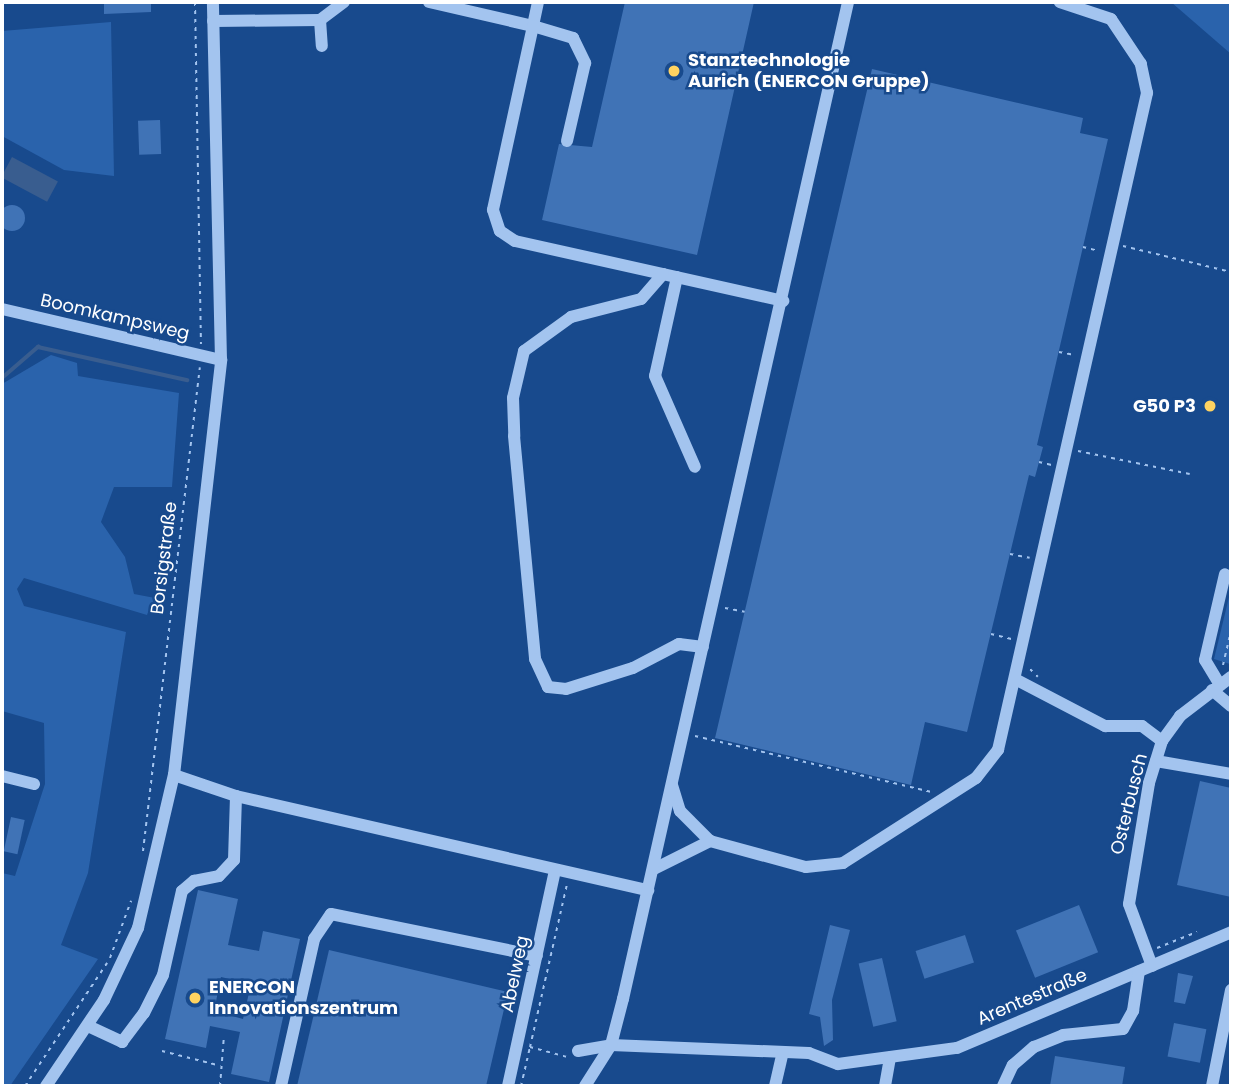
<!DOCTYPE html>
<meta charset="utf-8">
<style>
body{margin:0}
#map{position:relative;width:1233px;height:1088px;overflow:hidden;background:#184a8d;font-family:Poppins,sans-serif}
div>[style]{position:absolute}
[style*='--x']{left:calc(var(--x)*1px);top:calc(var(--y)*1px);width:calc(var(--w)*1px);rotate:calc(var(--a)*1deg)}
.green>*{inset:0;background:#2a63ac}
.water>*{inset:0;background:#395d8f;transform-origin:0 0}
.stream>*{height:3.5px;margin:-1.75px;padding:0 1.75px;transform-origin:1.75px;border-radius:1.75px;background:#395d8f}
.building>*{inset:0;background:#4073b6;transform-origin:0 0}
.round{border-radius:50%}
.path>*{height:2px;margin-top:-1px;transform-origin:0;background:repeating-linear-gradient(90deg,#a3c4ef 0 3.5px,transparent 0 8.5px)}
.minor>*{height:12px;margin:-6px;padding:0 6px;transform-origin:6px;border-radius:6px;background:#a3c4ef}
.dots>*{width:19px;height:19px;translate:-50% -50%;box-sizing:border-box;border:4px solid #184a8d;border-radius:50%}
span{translate:-50% -50%;white-space:nowrap;text-align:center;line-height:1.15;-webkit-text-stroke:5px #184a8d;paint-order:stroke}
.poi-label{font-size:18px;color:#fff;font-weight:700}
.left{translate:0 -50%;text-align:left}
.right{translate:-100% -50%;text-align:right}
.street-label{font-size:18px;color:#fff}
.frame{position:absolute;inset:0;border:4px solid #fff;pointer-events:none}
</style>
<div id="map">
<div class="green">
<div style="clip-path:polygon(1171px 2px,1231px 2px,1231px 54px)"></div>
<div style="clip-path:polygon(111px 22px,114px 176px,64px 170px,2px 136px,2px 31px)"></div>
<div style="clip-path:polygon(51px 355px,77px 363px,78px 376px,179px 393px,172px 487px,114px 487px,101px 522px,125px 557px,134px 594px,155px 598px,147px 615px,24px 578px,17px 589px,24px 606px,126px 632px,88px 873px,61px 945px,98px 959px,10px 1086px,2px 1086px,2px 873px,15px 876px,45px 784px,44px 723px,2px 711px,2px 384px)"></div>
<div style="clip-path:polygon(1231px 589px,1231px 663px,1230px 664px,1214px 659px)"></div>
</div>
<div class="water">
<div style="left:12px;top:157px;width:52px;height:23px;rotate:28deg"></div>
</div>
<div class="stream">
<div style="--x:2;--y:378;--w:48;--a:-40.7"></div>
<div style="--x:38;--y:347;--w:153;--a:12.5"></div>
</div>
<div class="building">
<div style="clip-path:polygon(104px 2px,151px 2px,151px 12px,104px 14px)"></div>
<div style="clip-path:polygon(625px 2px,754px 2px,697px 255px,542px 220px,559px 144px,592px 147px)"></div>
<div style="clip-path:polygon(872px 69px,1083px 118px,1080px 133px,1108px 139px,1037px 445px,1043px 447px,1035px 477px,1029px 475px,967px 732px,925px 722px,911px 785px,715px 738px)"></div>
<div style="left:160px;top:120px;width:34px;height:22px;rotate:88deg"></div>
<div class="round" style="left:-1px;top:205px;width:26px;height:26px"></div>
<div style="clip-path:polygon(1200px 781px,1231px 788px,1231px 897px,1177px 885px)"></div>
<div style="left:11px;top:817px;width:14px;height:35px;rotate:12deg"></div>
<div style="clip-path:polygon(evenodd,198px 890px,238px 899px,228px 945px,259px 951px,263px 931px,300px 939px,269px 1082px,231px 1074px,240px 1032px,210px 1026px,206px 1048px,165px 1039px,198px 890px,221px 977px,251px 984px,243px 1019px,214px 1011px,221px 977px)"></div>
<div style="left:1079px;top:905px;width:51px;height:68px;rotate:68deg"></div>
<div style="clip-path:polygon(830px 925px,850px 930px,832px 1000px,833px 1040px,824px 1046px,820px 1017px,809px 1014px)"></div>
<div style="left:965px;top:935px;width:29px;height:52px;rotate:72deg"></div>
<div style="clip-path:polygon(329px 950px,508px 992px,486px 1086px,297px 1086px)"></div>
<div style="left:882px;top:958px;width:65px;height:24px;rotate:77deg"></div>
<div style="clip-path:polygon(1178px 973px,1193px 976px,1185px 1004px,1174px 1002px)"></div>
<div style="left:1174px;top:1023px;width:33px;height:34px;rotate:11deg"></div>
<div style="clip-path:polygon(1055px 1056px,1125px 1067px,1122px 1086px,1050px 1086px)"></div>
</div>
<div class="path">
<div style="--x:195;--y:2;--w:342;--a:89"></div>
<div style="--x:1123;--y:246;--w:111;--a:13.5"></div>
<div style="--x:1083;--y:247;--w:16;--a:14"></div>
<div style="--x:1059;--y:352;--w:16;--a:11"></div>
<div style="--x:1078;--y:451;--w:114;--a:11.6"></div>
<div style="--x:1039;--y:462;--w:13;--a:13"></div>
<div style="--x:1010;--y:554;--w:20;--a:11"></div>
<div style="--x:725;--y:608;--w:20;--a:11"></div>
<div style="--x:991;--y:634;--w:21;--a:14"></div>
<div style="--x:1223;--y:665;--w:37;--a:-77"></div>
<div style="--x:1030;--y:669;--w:11;--a:45"></div>
<div style="--x:695;--y:736;--w:243;--a:13.3"></div>
<div style="--x:143;--y:851;--w:487;--a:-83.3"></div>
<div style="--x:1157;--y:948;--w:43;--a:-21.8"></div>
<div style="--x:110;--y:958;--w:61;--a:-69.8"></div>
<div style="--x:530;--y:1047;--w:167;--a:-77.2"></div>
<div style="--x:162;--y:1051;--w:57;--a:14.3"></div>
<div style="--x:25;--y:1086;--w:148;--a:-56.3"></div>
<div style="--x:220;--y:1086;--w:51;--a:-85.5"></div>
<div style="--x:521;--y:1086;--w:40;--a:-77"></div>
<div style="--x:530;--y:1047;--w:39;--a:15"></div>
</div>
<div class="minor">
<div style="--x:429;--y:2;--w:107;--a:13"></div>
<div style="--x:533;--y:26;--w:188;--a:102.3"></div>
<div style="--x:493;--y:210;--w:22;--a:72"></div>
<div style="--x:500;--y:231;--w:18;--a:34"></div>
<div style="--x:515;--y:241;--w:275;--a:12.6"></div>
<div style="--x:538;--y:2;--w:25;--a:102"></div>
<div style="--x:533;--y:26;--w:42;--a:16.7"></div>
<div style="--x:573;--y:38;--w:28;--a:64"></div>
<div style="--x:585;--y:63;--w:80;--a:103"></div>
<div style="--x:320;--y:20;--w:26;--a:86"></div>
<div style="--x:213;--y:21;--w:107;--a:-0.5"></div>
<div style="--x:320;--y:20;--w:30;--a:-37"></div>
<div style="--x:663;--y:274;--w:33;--a:131"></div>
<div style="--x:641;--y:299;--w:72;--a:165.6"></div>
<div style="--x:571;--y:317;--w:58;--a:144.1"></div>
<div style="--x:524;--y:351;--w:48;--a:103.2"></div>
<div style="--x:513;--y:398;--w:38;--a:88"></div>
<div style="--x:514;--y:436;--w:224;--a:84.6"></div>
<div style="--x:535;--y:659;--w:31;--a:65"></div>
<div style="--x:548;--y:687;--w:18;--a:6"></div>
<div style="--x:566;--y:689;--w:70;--a:-17.4"></div>
<div style="--x:633;--y:668;--w:52;--a:-27.6"></div>
<div style="--x:679;--y:644;--w:24;--a:7"></div>
<div style="--x:677;--y:277;--w:101;--a:102.5"></div>
<div style="--x:655;--y:376;--w:99;--a:66.3"></div>
<div style="--x:2;--y:309;--w:225;--a:13.1"></div>
<div style="--x:1015;--y:679;--w:102;--a:27.6"></div>
<div style="--x:1105;--y:726;--w:37;--a:0"></div>
<div style="--x:1142;--y:726;--w:25;--a:37"></div>
<div style="--x:1220;--y:685;--w:29;--a:-121"></div>
<div style="--x:1205;--y:660;--w:88;--a:-76.9"></div>
<div style="--x:1212;--y:690;--w:25;--a:40"></div>
<div style="--x:1156;--y:761;--w:76;--a:9.8"></div>
<div style="--x:174;--y:775;--w:65;--a:18.7"></div>
<div style="--x:236;--y:796;--w:423;--a:12.9"></div>
<div style="--x:2;--y:776;--w:33;--a:14"></div>
<div style="--x:672;--y:785;--w:27;--a:73"></div>
<div style="--x:680;--y:811;--w:42;--a:45"></div>
<div style="--x:710;--y:841;--w:99;--a:15.2"></div>
<div style="--x:806;--y:867;--w:37;--a:-6"></div>
<div style="--x:843;--y:863;--w:158;--a:-32.6"></div>
<div style="--x:976;--y:778;--w:36;--a:-52"></div>
<div style="--x:998;--y:750;--w:674;--a:-77.22"></div>
<div style="--x:1147;--y:93;--w:30;--a:-102"></div>
<div style="--x:1141;--y:64;--w:54;--a:-123.7"></div>
<div style="--x:1111;--y:19;--w:54;--a:-161.6"></div>
<div style="--x:654;--y:869;--w:63;--a:-26.6"></div>
<div style="--x:1152;--y:966;--w:66;--a:-110.4"></div>
<div style="--x:1129;--y:904;--w:123;--a:-80.6"></div>
<div style="--x:1149;--y:783;--w:44;--a:-72.8"></div>
<div style="--x:1162;--y:741;--w:31;--a:-54"></div>
<div style="--x:1180;--y:716;--w:64;--a:-37.4"></div>
<div style="--x:88;--y:1026;--w:38;--a:25"></div>
<div style="--x:122;--y:1042;--w:36;--a:-53"></div>
<div style="--x:144;--y:1013;--w:42;--a:-63.4"></div>
<div style="--x:163;--y:975;--w:86;--a:-77.3"></div>
<div style="--x:182;--y:891;--w:16;--a:-40"></div>
<div style="--x:194;--y:881;--w:25;--a:-11"></div>
<div style="--x:219;--y:876;--w:22;--a:-47"></div>
<div style="--x:234;--y:860;--w:64;--a:-88.2"></div>
<div style="--x:578;--y:1051;--w:34;--a:-10"></div>
<div style="--x:611;--y:1045;--w:198;--a:2.3"></div>
<div style="--x:809;--y:1053;--w:31;--a:21"></div>
<div style="--x:838;--y:1064;--w:120;--a:-7.7"></div>
<div style="--x:957;--y:1048;--w:298;--a:-22.9"></div>
<div style="--x:46;--y:1086;--w:104;--a:-56"></div>
<div style="--x:104;--y:1000;--w:80;--a:-64.7"></div>
<div style="--x:138;--y:928;--w:157;--a:-76.8"></div>
<div style="--x:174;--y:775;--w:418;--a:-83.5"></div>
<div style="--x:221;--y:360;--w:358;--a:-91.3"></div>
<div style="--x:281;--y:1086;--w:151;--a:-77.3"></div>
<div style="--x:314;--y:939;--w:30;--a:-56"></div>
<div style="--x:331;--y:914;--w:210;--a:11.5"></div>
<div style="--x:508;--y:1086;--w:221;--a:-77.7"></div>
<div style="--x:585;--y:1086;--w:49;--a:-57.6"></div>
<div style="--x:611;--y:1045;--w:48;--a:-75.4"></div>
<div style="--x:623;--y:999;--w:1022;--a:-77.28"></div>
<div style="--x:775;--y:1086;--w:35;--a:-77"></div>
<div style="--x:885;--y:1086;--w:29;--a:-80"></div>
<div style="--x:1003;--y:1086;--w:23;--a:-65"></div>
<div style="--x:1013;--y:1065;--w:28;--a:-41"></div>
<div style="--x:1034;--y:1047;--w:31;--a:-22"></div>
<div style="--x:1063;--y:1035;--w:60;--a:-5.7"></div>
<div style="--x:1123;--y:1029;--w:21;--a:-61"></div>
<div style="--x:1133;--y:1011;--w:40;--a:-81.5"></div>
<div style="--x:1212;--y:1086;--w:98;--a:-78.8"></div>
</div>
<div class="dots">
<div style="left:674px;top:71px;background:#ffd361"></div>
<div style="left:1210px;top:406px;background:#ffd361"></div>
<div style="left:195px;top:998px;background:#ffd361"></div>
</div>
<div class="poi-label">
<span class="left" style="left:688px;top:71px">Stanztechnologie<br>Aurich (ENERCON Gruppe)</span>
<span class="right" style="left:1196px;top:406px">G50 P3</span>
<span class="left" style="left:209px;top:998px">ENERCON<br>Innovationszentrum</span>
</div>
<div class="street-label">
<span style="left:115px;top:317px;rotate:13deg">Boomkampsweg</span>
<span style="left:164px;top:558px;rotate:-83deg">Borsigstraße</span>
<span style="left:1129px;top:804px;rotate:-76deg">Osterbusch</span>
<span style="left:515px;top:974px;rotate:-78deg">Abelweg</span>
<span style="left:1032px;top:997px;rotate:-23deg">Arentestraße</span>
</div>
<div class="frame"></div>
</div>
